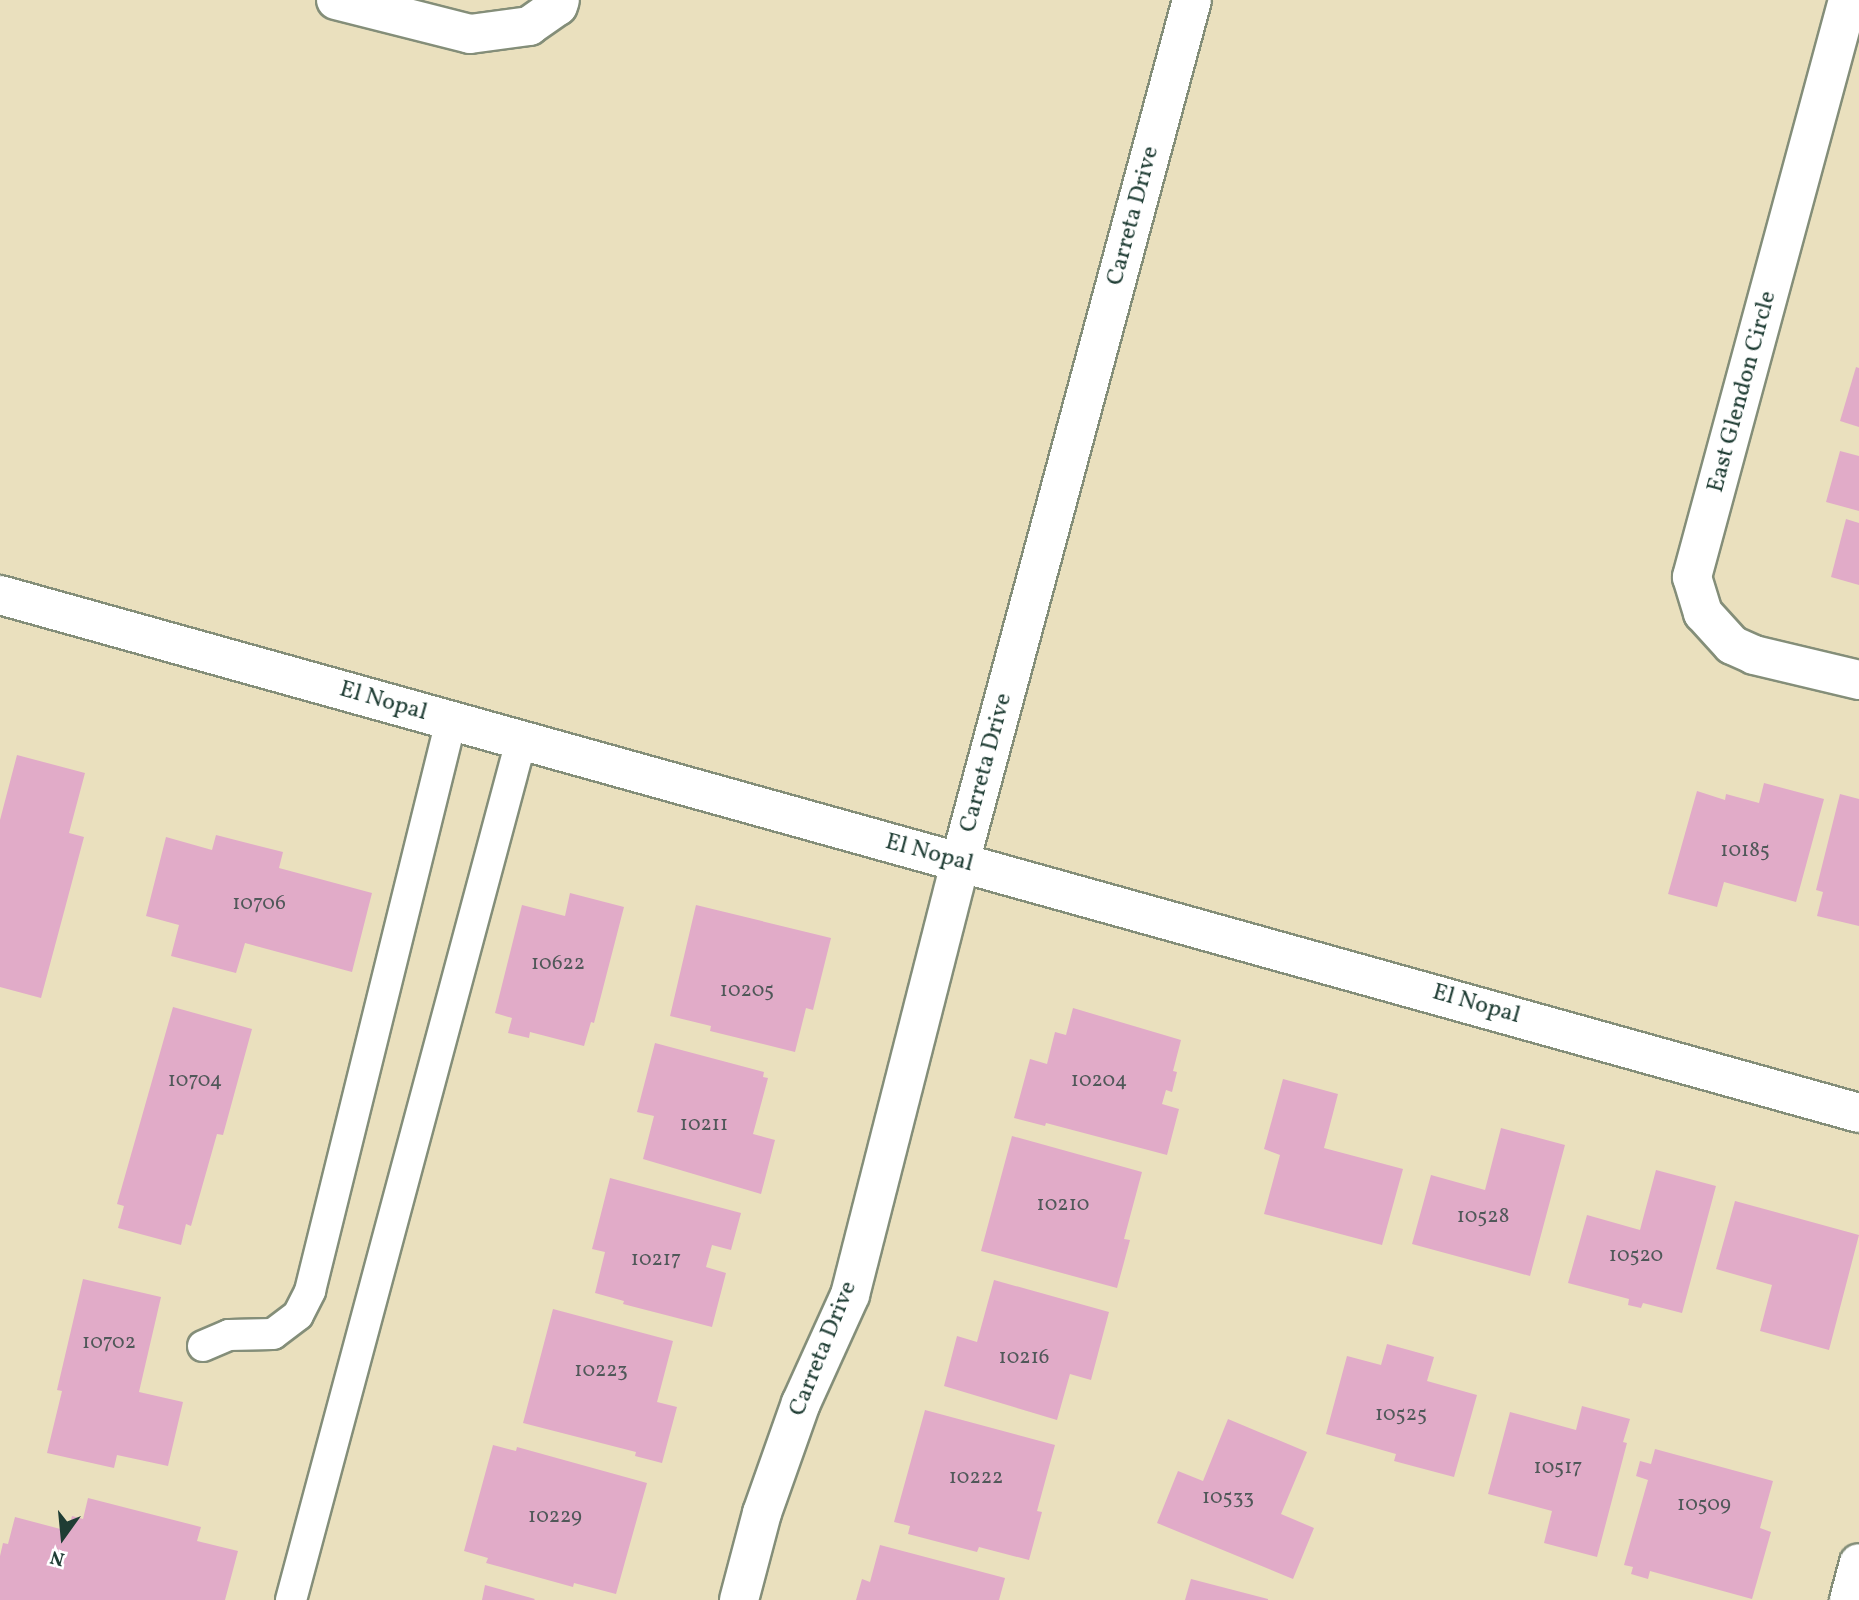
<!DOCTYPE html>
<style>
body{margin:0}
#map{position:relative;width:1859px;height:1600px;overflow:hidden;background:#eae0be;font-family:Vollkorn,serif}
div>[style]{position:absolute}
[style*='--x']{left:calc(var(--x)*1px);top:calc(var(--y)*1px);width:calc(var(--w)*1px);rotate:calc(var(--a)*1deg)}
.building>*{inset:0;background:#e1abc8}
.roads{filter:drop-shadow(2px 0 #848e79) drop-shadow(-2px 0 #848e79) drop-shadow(0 2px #848e79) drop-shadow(0 -2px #848e79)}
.lane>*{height:30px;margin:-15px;padding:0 15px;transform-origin:15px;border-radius:15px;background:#fff}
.street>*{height:38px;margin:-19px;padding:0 19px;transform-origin:19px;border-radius:19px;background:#fff}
.secondary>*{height:38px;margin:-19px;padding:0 19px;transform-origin:19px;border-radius:19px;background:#fff}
span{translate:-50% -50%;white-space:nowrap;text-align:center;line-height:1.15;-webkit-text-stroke:6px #fff;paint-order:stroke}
.number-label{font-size:21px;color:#505859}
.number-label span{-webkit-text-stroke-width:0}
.street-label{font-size:24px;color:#1f3d34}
.north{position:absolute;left:28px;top:1502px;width:70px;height:70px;-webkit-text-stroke:5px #fff;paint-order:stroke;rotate:195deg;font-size:19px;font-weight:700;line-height:28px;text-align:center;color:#1f3d34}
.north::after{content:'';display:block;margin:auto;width:24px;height:32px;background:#1f3d34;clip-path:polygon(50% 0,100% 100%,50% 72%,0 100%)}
</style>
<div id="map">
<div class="building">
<div style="clip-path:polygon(1856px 367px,1859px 368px,1859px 427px,1840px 421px)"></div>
<div style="clip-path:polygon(1840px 451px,1859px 456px,1859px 511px,1826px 502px)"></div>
<div style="clip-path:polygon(1846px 519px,1859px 523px,1859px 585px,1831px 577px)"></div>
<div style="clip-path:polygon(17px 755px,85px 773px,69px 833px,84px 837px,41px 998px,0 987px,0 820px)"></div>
<div style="clip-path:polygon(1764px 783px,1824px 799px,1796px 902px,1724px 882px,1717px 907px,1668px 894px,1697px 791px,1725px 800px,1726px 794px,1759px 803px)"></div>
<div style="clip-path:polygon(1840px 794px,1859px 799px,1859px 926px,1817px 916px,1823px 892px,1816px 890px)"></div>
<div style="clip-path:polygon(216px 835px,283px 852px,279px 868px,372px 893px,352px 972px,245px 943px,236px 973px,171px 956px,179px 925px,146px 916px,166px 837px,212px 850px)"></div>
<div style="clip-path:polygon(570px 893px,624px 907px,594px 1023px,591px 1022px,584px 1046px,530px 1032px,529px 1038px,508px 1033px,512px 1018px,495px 1013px,522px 905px,565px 916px)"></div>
<div style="clip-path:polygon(696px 905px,831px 938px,813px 1010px,806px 1008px,795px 1052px,710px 1031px,711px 1026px,670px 1016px)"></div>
<div style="clip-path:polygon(173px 1007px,252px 1029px,223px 1135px,217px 1134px,191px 1226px,186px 1224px,181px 1245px,118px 1228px,124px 1206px,117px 1204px)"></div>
<div style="clip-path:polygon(1073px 1008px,1181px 1040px,1173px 1071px,1177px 1072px,1172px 1092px,1166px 1090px,1162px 1104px,1179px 1109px,1167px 1155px,1046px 1123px,1045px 1126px,1014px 1118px,1030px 1059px,1047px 1064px,1055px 1032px,1066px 1035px)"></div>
<div style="clip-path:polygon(655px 1043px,764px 1072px,763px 1077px,768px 1078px,753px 1134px,775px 1140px,761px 1194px,643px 1159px,654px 1116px,637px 1112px)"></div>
<div style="clip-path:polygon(1283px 1079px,1338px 1094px,1324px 1148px,1403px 1169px,1382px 1245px,1264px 1214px,1280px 1155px,1264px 1149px)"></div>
<div style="clip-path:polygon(1501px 1128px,1565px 1145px,1530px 1276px,1412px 1244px,1431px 1175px,1485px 1190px)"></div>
<div style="clip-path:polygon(1012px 1136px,1142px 1172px,1124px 1239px,1130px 1240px,1117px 1288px,981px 1251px)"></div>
<div style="clip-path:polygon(1656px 1170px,1716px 1186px,1682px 1313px,1643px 1303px,1641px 1308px,1628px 1305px,1629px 1299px,1568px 1283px,1587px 1215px,1640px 1230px)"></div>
<div style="clip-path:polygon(610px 1178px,741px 1213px,731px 1250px,712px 1245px,706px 1267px,726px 1273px,712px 1327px,623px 1304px,624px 1301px,595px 1293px,605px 1252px,592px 1249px)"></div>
<div style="clip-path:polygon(1735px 1201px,1859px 1235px,1829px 1350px,1760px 1331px,1772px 1285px,1716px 1269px)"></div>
<div style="clip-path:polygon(83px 1279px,161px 1297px,139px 1392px,183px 1402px,168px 1466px,117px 1455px,114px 1468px,47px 1453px,62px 1391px,57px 1390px)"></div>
<div style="clip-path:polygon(994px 1280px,1109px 1312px,1091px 1380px,1070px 1374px,1057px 1420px,944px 1386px,957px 1336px,977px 1342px)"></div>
<div style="clip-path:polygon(553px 1309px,673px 1341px,657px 1402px,677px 1407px,662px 1463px,635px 1456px,636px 1452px,523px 1423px)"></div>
<div style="clip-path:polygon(1387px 1344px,1434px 1357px,1427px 1381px,1477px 1395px,1454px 1477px,1394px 1461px,1396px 1454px,1326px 1434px,1347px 1356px,1381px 1365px)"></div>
<div style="clip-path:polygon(1582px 1406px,1630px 1419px,1623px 1442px,1627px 1443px,1597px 1557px,1544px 1543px,1552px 1511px,1488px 1494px,1510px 1412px,1576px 1430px)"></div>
<div style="clip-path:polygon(925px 1410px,1055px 1445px,1037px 1511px,1042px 1512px,1029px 1560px,979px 1547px,977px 1552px,908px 1534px,910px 1526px,894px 1522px)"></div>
<div style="clip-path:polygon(1228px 1419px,1307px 1452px,1281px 1514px,1314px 1528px,1293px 1579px,1157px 1523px,1178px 1471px,1203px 1481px)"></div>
<div style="clip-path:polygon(493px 1445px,516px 1451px,517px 1447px,647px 1483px,616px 1594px,574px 1583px,573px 1587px,486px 1563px,488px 1558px,464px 1551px)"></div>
<div style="clip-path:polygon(1655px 1449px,1773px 1481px,1760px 1528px,1771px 1532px,1752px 1599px,1650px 1571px,1648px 1579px,1631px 1574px,1633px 1567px,1624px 1565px,1648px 1480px,1636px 1476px,1640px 1461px,1651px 1464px)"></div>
<div style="clip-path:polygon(88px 1498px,201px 1527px,197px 1541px,238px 1551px,225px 1600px,0 1600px,0 1556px,3px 1543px,8px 1544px,15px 1517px,68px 1531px,72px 1516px,83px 1519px)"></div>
<div style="clip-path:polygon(880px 1545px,1005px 1578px,999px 1600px,856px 1600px,862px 1579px,870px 1582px)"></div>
<div style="clip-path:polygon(1191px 1579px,1268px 1599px,1268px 1600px,1185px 1600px)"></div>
<div style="clip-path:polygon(485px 1585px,535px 1599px,534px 1600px,482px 1600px)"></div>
</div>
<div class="roads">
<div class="lane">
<div style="--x:203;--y:1346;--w:28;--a:-23"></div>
<div style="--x:229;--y:1335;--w:44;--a:-1.3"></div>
<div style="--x:273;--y:1334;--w:31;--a:-37"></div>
<div style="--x:298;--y:1315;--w:27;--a:-63"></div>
<div style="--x:310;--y:1291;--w:587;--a:-76.11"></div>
<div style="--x:291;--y:1600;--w:889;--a:-75.01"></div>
</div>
<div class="street">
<div style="--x:336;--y:0;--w:138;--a:14.2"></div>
<div style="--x:470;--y:34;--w:60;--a:-7.7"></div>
<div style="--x:529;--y:26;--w:35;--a:-35"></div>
<div style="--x:558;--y:6;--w:6;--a:-72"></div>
<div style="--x:1848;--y:0;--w:598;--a:105.13"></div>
<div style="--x:1692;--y:577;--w:38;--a:73"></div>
<div style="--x:1703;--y:613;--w:43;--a:47.8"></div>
<div style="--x:1732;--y:645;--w:24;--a:24"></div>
<div style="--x:1754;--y:655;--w:108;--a:13.4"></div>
<div style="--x:739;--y:1600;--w:90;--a:-75.2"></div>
<div style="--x:762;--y:1513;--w:117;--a:-70.5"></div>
<div style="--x:801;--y:1403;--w:119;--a:-65.6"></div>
<div style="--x:850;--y:1295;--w:447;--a:-75.7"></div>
<div style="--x:960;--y:862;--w:893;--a:-74.94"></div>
<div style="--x:1849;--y:1600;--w:38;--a:-75"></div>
</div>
<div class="secondary">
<div style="--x:0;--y:595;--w:1930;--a:15.57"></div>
</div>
</div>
<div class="number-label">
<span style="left:1745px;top:851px">10185</span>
<span style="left:259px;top:904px">10706</span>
<span style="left:558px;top:964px">10622</span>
<span style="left:747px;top:991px">10205</span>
<span style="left:195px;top:1081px">10704</span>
<span style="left:1099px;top:1081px">10204</span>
<span style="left:704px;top:1125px">10211</span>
<span style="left:1063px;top:1205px">10210</span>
<span style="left:1483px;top:1217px">10528</span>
<span style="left:1636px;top:1256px">10520</span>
<span style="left:656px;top:1260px">10217</span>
<span style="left:109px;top:1343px">10702</span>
<span style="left:1024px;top:1358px">10216</span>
<span style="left:601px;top:1371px">10223</span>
<span style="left:1401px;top:1415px">10525</span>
<span style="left:1558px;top:1468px">10517</span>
<span style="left:976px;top:1478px">10222</span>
<span style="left:1228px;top:1498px">10533</span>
<span style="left:1704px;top:1505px">10509</span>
<span style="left:555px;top:1517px">10229</span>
</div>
<div class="street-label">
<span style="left:1134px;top:216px;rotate:-75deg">Carreta Drive</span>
<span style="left:1743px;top:392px;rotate:-75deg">East Glendon Circle</span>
<span style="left:383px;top:702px;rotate:16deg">El Nopal</span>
<span style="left:987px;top:763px;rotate:-75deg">Carreta Drive</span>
<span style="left:929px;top:854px;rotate:15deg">El Nopal</span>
<span style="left:1476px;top:1005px;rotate:16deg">El Nopal</span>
<span style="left:824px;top:1349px;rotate:-68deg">Carreta Drive</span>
</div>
<div class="north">N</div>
</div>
